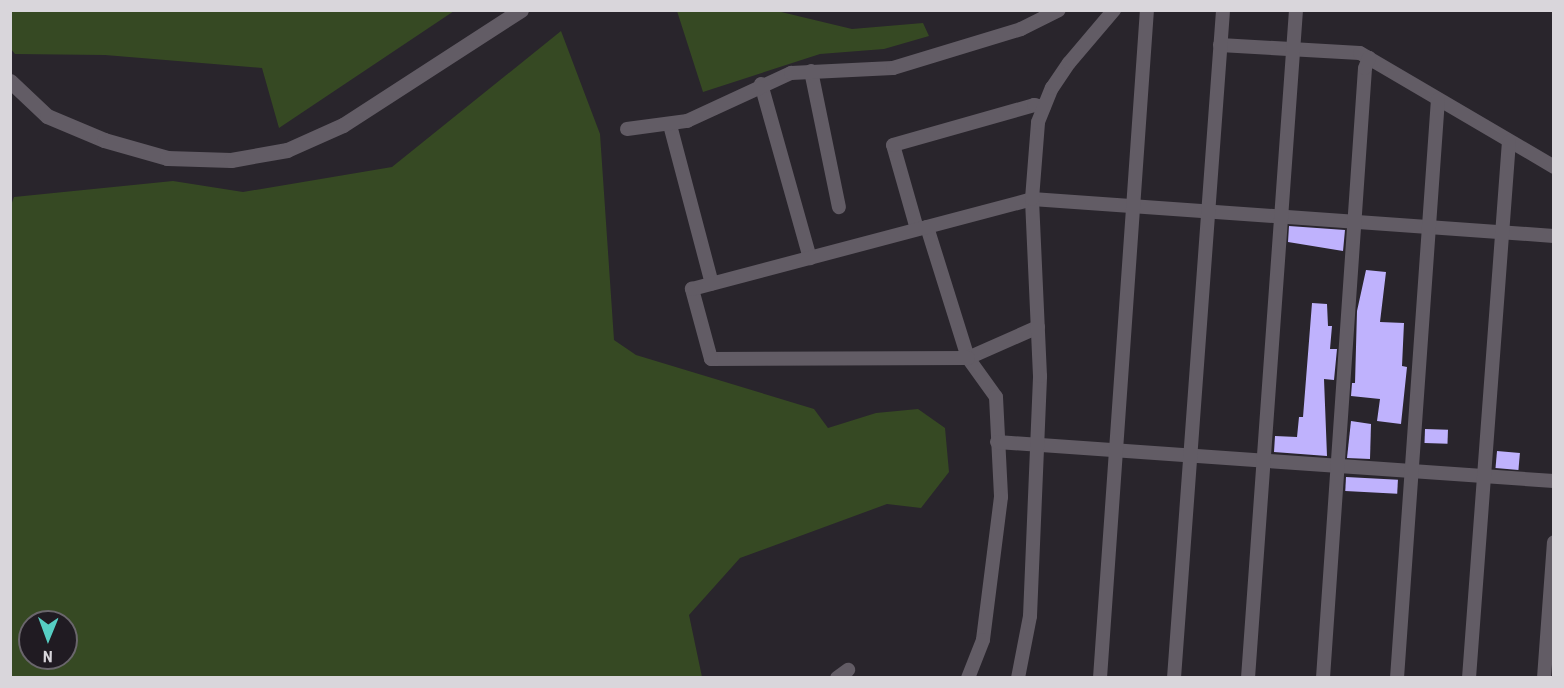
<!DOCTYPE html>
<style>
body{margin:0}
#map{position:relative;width:1564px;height:688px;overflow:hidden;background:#29252c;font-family:"Roboto Condensed",sans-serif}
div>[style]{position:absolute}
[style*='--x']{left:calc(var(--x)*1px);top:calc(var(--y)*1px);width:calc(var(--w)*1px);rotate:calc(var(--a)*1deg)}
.green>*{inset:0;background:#364923}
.building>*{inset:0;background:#bfb2fd;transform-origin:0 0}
.street>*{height:14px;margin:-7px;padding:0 7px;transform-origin:7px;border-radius:7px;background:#625c65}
.secondary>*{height:15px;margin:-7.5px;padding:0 7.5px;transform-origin:7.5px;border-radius:7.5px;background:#625c65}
span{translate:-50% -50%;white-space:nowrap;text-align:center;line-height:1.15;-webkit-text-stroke:6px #201b22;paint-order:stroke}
.frame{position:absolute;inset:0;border:12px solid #d9d6db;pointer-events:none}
.north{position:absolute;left:18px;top:610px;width:60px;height:60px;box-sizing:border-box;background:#201b22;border:2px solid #6a666c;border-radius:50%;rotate:181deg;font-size:16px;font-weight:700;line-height:24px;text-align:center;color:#d9d6db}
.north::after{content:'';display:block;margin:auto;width:21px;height:27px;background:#56cec3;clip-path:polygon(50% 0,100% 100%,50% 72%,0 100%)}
</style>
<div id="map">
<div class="green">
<div style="clip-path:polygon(11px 10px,454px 10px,454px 11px,279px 128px,262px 68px,105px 55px,15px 54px,11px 49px)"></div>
<div style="clip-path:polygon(677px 11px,777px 11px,852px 29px,923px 23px,929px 36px,884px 49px,820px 54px,703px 92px)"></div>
<div style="clip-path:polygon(evenodd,561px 31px,600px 134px,614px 340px,636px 355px,814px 409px,828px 428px,876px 413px,918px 409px,945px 428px,949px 472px,921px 508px,887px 504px,740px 558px,689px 615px,702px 677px,11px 677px,10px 208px,14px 197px,173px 181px,243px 192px,392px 167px,561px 31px,30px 622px,66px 622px,66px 658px,30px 658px,30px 622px)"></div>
</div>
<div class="building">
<div style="clip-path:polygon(1289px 226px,1345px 230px,1343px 251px,1288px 242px)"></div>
<div style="clip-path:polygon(1366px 270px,1386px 272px,1380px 322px,1404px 323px,1402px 366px,1407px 367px,1401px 424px,1377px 421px,1380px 399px,1351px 396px,1352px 383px,1355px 383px,1357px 311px)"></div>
<div style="clip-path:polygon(1312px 303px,1327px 304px,1328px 326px,1332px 326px,1330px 349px,1337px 349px,1334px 380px,1324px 379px,1327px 456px,1274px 452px,1275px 436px,1297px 437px,1299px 417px,1303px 417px)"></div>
<div style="clip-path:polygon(1351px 421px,1371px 424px,1370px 459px,1347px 458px)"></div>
<div style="left:1425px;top:429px;width:23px;height:14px;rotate:2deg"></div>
<div style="left:1497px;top:451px;width:23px;height:17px;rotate:5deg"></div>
<div style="left:1346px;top:477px;width:52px;height:14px;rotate:3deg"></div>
</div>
<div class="street">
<div style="--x:1220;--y:45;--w:140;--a:3.3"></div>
<div style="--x:1360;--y:53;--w:225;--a:30.4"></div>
<div style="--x:811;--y:71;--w:139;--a:78.4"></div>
<div style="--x:761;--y:84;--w:181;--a:74.3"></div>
<div style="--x:670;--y:125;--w:164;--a:75.2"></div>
<div style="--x:627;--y:129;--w:61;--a:-7.6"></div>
<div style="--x:687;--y:121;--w:115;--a:-24.8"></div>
<div style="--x:791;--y:73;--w:102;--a:-2.8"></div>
<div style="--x:893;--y:68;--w:134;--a:-16.9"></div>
<div style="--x:1021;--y:29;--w:42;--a:-26.6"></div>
<div style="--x:927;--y:227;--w:137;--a:72.6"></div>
<div style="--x:968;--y:358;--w:48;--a:54.3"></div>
<div style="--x:996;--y:397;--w:100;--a:87.1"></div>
<div style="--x:1001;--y:497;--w:144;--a:97.2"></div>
<div style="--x:983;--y:640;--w:41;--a:111.5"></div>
<div style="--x:917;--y:229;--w:87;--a:-105.9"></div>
<div style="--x:893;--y:145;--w:147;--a:-15.8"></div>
<div style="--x:1034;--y:105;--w:10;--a:11"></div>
<div style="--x:1038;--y:327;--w:77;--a:156.1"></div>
<div style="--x:968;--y:358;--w:257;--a:179.8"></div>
<div style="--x:711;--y:359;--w:73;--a:-105.2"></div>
<div style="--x:692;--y:289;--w:352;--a:-14.8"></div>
<div style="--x:1032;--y:199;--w:523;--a:4.05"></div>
<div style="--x:997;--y:442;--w:558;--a:4.01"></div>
<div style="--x:837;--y:678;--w:14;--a:-36"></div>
<div style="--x:1018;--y:678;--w:63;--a:-79"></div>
<div style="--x:1030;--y:616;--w:240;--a:-87.6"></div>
<div style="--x:1040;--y:376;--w:177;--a:-92.6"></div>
<div style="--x:1032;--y:199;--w:77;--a:-85.5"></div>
<div style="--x:1038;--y:122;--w:37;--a:-68"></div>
<div style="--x:1052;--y:88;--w:30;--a:-56"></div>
<div style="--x:1069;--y:63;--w:70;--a:-49.7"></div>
<div style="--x:1100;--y:678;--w:670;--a:-85.98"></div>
<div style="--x:1174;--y:678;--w:670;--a:-85.8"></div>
<div style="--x:1248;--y:678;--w:670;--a:-85.89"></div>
<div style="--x:1323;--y:678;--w:611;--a:-86.06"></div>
<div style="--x:1365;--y:68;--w:11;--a:-68"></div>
<div style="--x:1397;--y:678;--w:580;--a:-85.95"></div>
<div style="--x:1469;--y:678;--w:538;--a:-85.74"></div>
<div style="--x:1544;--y:678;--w:136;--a:-85.8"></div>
</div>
<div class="secondary">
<div style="--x:10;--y:81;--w:51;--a:43.4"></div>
<div style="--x:47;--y:116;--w:62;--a:22.8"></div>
<div style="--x:104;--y:140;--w:66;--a:15.9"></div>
<div style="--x:167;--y:158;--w:64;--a:1.8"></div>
<div style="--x:231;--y:160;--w:57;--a:-10.1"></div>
<div style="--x:287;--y:150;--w:61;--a:-24.1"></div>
<div style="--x:343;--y:125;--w:212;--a:-32.9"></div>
</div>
<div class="frame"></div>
<div class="north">N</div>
</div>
